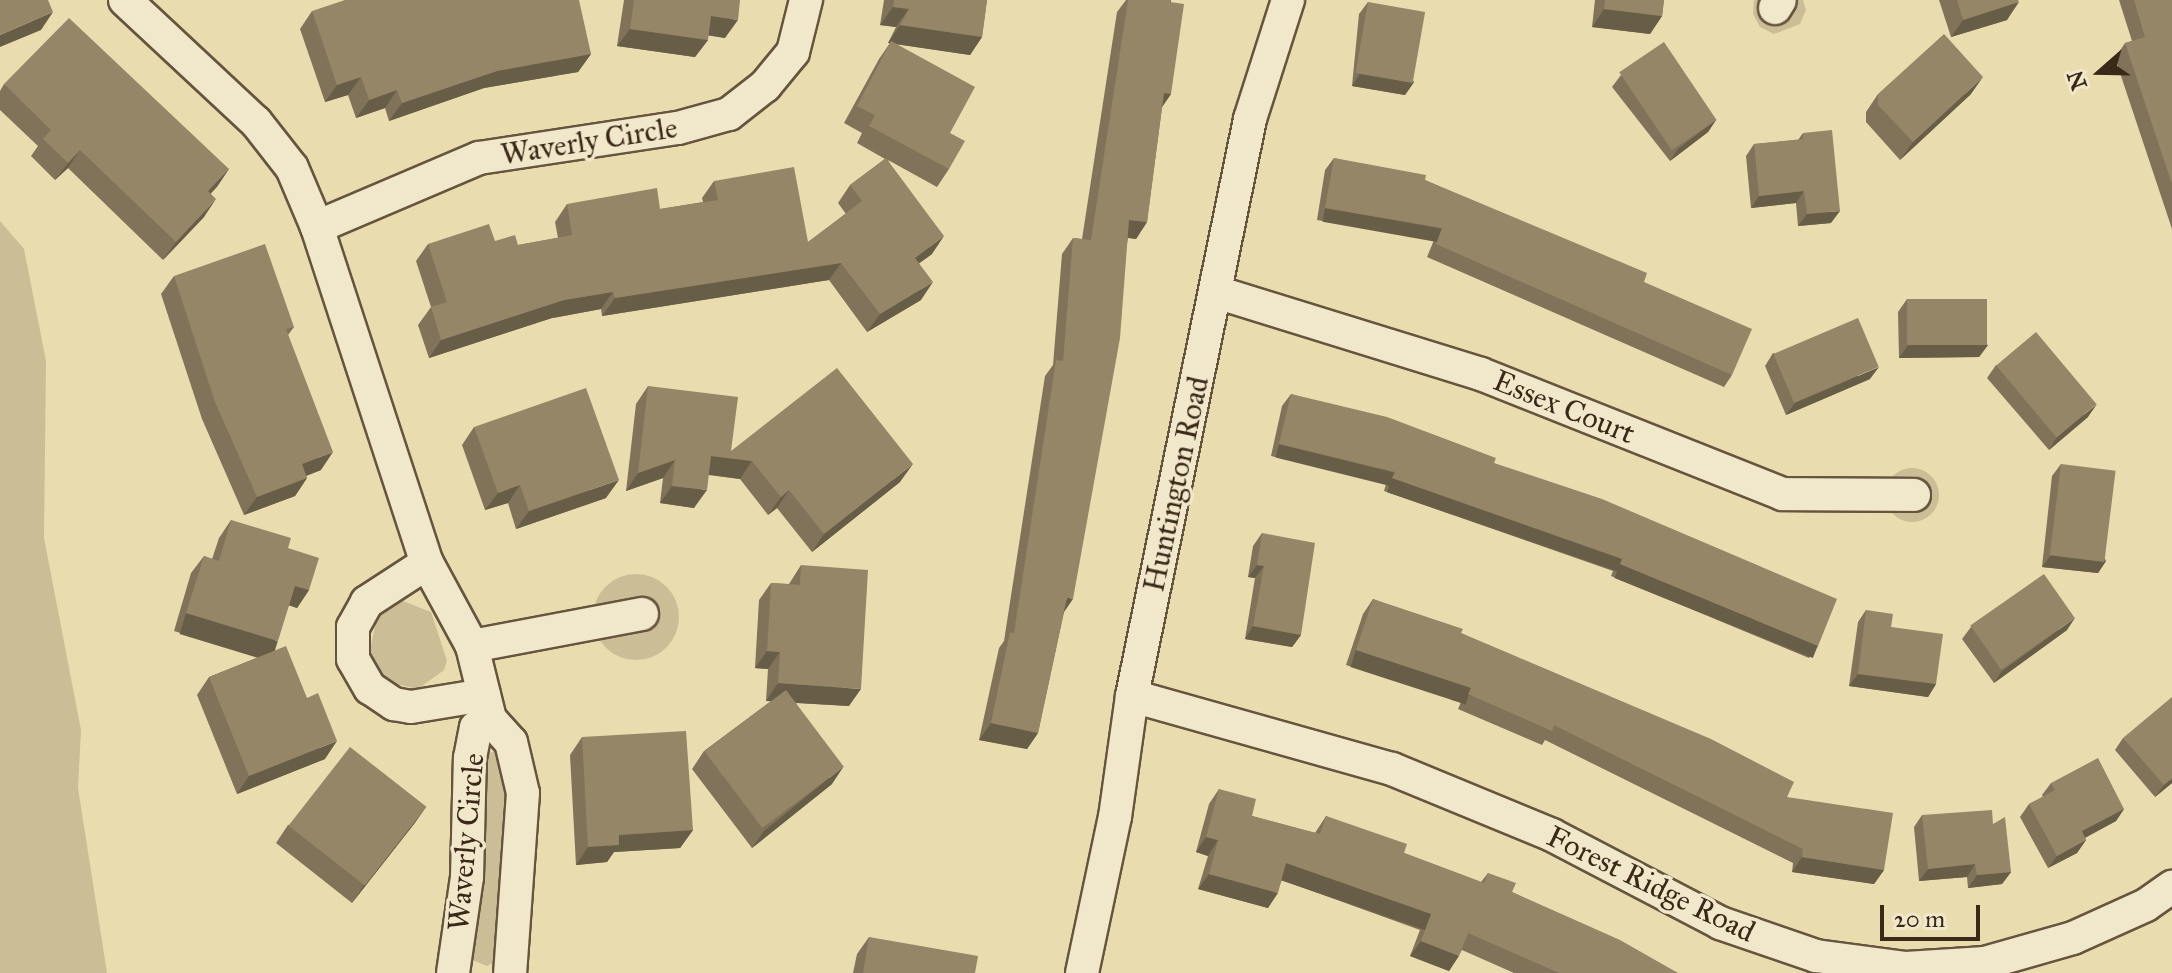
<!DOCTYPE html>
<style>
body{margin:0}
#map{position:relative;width:2172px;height:973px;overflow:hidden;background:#e9dcaf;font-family:"IM FELL Great Primer",serif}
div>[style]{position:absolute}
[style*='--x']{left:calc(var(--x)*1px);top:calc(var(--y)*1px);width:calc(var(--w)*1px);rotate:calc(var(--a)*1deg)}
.green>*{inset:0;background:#cbbd95}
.round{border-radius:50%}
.roads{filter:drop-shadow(2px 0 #66553e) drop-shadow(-2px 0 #66553e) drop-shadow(0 2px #66553e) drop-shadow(0 -2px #66553e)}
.minor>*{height:32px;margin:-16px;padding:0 16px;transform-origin:16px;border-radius:16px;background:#f1e8cb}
.wall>*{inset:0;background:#807359}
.shaded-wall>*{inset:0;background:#685e48;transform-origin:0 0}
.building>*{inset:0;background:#958667;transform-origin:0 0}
span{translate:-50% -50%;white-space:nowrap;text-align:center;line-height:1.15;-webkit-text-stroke:7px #f1e8cb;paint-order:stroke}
.street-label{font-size:30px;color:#3a2818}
.north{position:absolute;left:2060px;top:32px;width:80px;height:80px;-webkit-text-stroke:6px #f1e8cb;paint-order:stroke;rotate:250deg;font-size:22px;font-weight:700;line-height:32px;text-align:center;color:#3a2818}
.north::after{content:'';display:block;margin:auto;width:28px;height:36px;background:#3a2818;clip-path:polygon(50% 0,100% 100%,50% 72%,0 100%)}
.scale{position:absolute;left:1880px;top:905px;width:100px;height:36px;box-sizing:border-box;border:4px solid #3a2818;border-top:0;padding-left:10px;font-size:24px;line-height:28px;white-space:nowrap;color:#3a2818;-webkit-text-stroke:6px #f1e8cb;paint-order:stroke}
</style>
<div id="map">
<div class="green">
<div style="clip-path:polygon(1754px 0,1803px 0,1806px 10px,1800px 24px,1774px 34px,1760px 27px,1753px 14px)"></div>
<div style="clip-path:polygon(0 221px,24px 249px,46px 361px,44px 538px,81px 730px,78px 788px,107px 973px,0 973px)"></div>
<div class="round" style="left:1885px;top:468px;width:54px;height:54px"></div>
<div class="round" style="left:593px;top:574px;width:86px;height:86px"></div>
<div style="clip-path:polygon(403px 601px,431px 612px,447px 661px,444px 670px,418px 689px,387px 682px,375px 671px,369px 655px,377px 617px)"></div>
<div style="clip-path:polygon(495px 751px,505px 768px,509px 826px,496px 961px,487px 966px,470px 959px,483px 756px)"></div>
</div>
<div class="roads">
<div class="minor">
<div style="--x:125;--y:0;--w:179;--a:43"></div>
<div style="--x:256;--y:122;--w:58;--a:52"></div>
<div style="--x:292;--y:168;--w:64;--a:67"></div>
<div style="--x:317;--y:227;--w:354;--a:71.9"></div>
<div style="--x:427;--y:563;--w:94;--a:61.5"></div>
<div style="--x:472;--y:646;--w:75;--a:76.1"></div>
<div style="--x:490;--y:719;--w:31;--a:48"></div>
<div style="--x:511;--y:742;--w:52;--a:76.8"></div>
<div style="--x:523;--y:793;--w:180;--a:94.1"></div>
<div style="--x:1775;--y:8;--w:9;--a:-58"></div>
<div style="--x:317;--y:227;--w:176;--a:-23.1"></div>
<div style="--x:479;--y:158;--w:201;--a:-8.6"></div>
<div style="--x:678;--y:128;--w:53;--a:-15.4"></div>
<div style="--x:729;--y:114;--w:46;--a:-37.9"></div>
<div style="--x:765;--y:86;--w:44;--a:-50.5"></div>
<div style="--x:793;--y:52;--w:54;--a:-76"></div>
<div style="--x:1216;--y:292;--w:277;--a:17.2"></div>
<div style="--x:1481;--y:374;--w:324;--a:21.7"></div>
<div style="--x:1782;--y:494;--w:132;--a:0.4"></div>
<div style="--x:427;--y:563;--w:72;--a:147"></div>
<div style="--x:367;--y:602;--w:29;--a:119"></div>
<div style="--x:353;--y:627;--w:32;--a:90"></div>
<div style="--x:353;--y:659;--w:34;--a:60"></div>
<div style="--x:370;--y:688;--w:29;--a:34"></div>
<div style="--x:394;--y:704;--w:17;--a:10"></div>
<div style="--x:411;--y:707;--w:74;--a:-9.3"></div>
<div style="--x:472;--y:646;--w:173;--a:-10.7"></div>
<div style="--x:1132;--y:696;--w:270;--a:15.7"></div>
<div style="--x:1392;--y:769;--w:173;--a:22.4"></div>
<div style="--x:1552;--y:835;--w:190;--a:27.6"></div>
<div style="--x:1720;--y:923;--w:102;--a:19"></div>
<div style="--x:1816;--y:956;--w:91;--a:7.6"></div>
<div style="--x:1906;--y:968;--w:79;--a:-3.6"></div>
<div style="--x:1985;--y:963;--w:91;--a:-15.9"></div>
<div style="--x:2073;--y:938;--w:80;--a:-24.3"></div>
<div style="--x:2146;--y:905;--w:32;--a:-35"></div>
<div style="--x:453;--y:973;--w:97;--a:-81.7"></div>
<div style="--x:467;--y:877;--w:119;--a:-88.6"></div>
<div style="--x:470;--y:758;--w:31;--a:-79"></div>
<div style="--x:476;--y:728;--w:17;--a:-33"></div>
<div style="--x:1082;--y:973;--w:159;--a:-78.1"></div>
<div style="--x:1115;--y:817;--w:122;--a:-82"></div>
<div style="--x:1132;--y:696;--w:589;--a:-78.44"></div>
<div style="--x:1250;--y:119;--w:125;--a:-72.3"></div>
</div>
</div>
<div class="wall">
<div style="clip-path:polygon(624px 0,740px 0,725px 38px,708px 35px,708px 40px,695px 57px,617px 46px)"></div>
<div style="clip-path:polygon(884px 0,987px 0,982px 37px,970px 55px,896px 44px,950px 133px,949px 169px,937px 187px,888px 160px,932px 254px,919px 263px,921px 300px,867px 332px,829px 280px,602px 316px,601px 309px,552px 318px,429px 358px,418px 325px,431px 307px,416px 261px,428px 244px,495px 241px,518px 245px,558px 238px,555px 222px,567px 204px,660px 209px,703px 202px,702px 198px,714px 181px,808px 242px,846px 214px,838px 203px,850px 185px,885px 159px,857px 143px,862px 133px,844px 123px,879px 59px,890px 43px,888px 43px,896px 27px,880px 25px)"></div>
<div style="clip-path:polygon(1126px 0,1171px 0,1171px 94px,1162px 107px,1147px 222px,1136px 239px,1128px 238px,1064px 612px,1038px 733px,1027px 749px,979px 740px,999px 648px,1004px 641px,1045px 376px,1053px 365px,1062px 254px,1073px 238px,1082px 239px,1117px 12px)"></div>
<div style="clip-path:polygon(1595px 0,1664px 0,1662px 16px,1650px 34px,1592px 27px)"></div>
<div style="clip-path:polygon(1939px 0,2018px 0,2007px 20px,1951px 37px)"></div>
<div style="clip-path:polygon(2119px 0,2172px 0,2172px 229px,2115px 58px,2125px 43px,2132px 41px)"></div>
<div style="clip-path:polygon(1368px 2px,1414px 82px,1405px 95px,1352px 86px,1359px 14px)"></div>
<div style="clip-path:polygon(312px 11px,591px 54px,578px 72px,484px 88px,389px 121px,385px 108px,356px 118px,348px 95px,325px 102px,300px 29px)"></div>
<div style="clip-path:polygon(1621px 75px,1716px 120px,1708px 132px,1670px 161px,1612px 87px)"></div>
<div style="clip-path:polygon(4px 84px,229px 169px,211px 193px,204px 217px,163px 260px,68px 168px,55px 180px,31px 156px,38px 146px,0 110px,0 91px)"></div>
<div style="clip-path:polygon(1878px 94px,1971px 94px,1900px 160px,1866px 122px,1866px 112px)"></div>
<div style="clip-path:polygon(1803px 133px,1831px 223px,1798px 226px,1796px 203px,1751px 208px,1746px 156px,1754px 144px,1798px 140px)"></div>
<div style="clip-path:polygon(1334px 158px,1425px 180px,1644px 282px,1732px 375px,1724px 387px,1427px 257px,1434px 240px,1317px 220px,1325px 170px)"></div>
<div style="clip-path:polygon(174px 276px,294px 327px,288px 335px,321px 470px,306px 476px,307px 478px,295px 496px,244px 515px,202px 419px,161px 294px)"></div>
<div style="clip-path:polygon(1907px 299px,1988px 345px,1979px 357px,1899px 358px,1898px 312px)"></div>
<div style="clip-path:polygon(1773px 353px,1870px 379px,1786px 415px,1765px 366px)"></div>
<div style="clip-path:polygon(1996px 365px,2088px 417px,2049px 450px,1987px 378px)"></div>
<div style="clip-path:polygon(648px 386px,731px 451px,900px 482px,812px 552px,777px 508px,768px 515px,740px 479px,708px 475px,694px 508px,660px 503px,663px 478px,626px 491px,636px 404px)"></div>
<div style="clip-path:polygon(1291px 394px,1494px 463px,1818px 646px,1809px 658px,1611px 576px,1613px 571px,1384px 491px,1386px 484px,1271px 456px,1282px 406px)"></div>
<div style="clip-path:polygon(474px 427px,606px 498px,516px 529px,508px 503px,485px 510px,462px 445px)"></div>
<div style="clip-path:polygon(2061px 464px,2106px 561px,2098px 573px,2042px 567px,2052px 476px)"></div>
<div style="clip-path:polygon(231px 520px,288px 548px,309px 590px,297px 608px,289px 605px,270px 652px,325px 759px,237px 794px,197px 695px,209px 677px,259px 657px,174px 631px,191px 573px,204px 556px,212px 559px,219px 538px)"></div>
<div style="clip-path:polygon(1262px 533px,1301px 635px,1292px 647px,1245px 639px,1255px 578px,1248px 577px,1253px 546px)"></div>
<div style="clip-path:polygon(801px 565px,849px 706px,796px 703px,832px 784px,752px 848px,692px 769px,704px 751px,771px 701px,766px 701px,768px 669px,755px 668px,759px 600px,771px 583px,789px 584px)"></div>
<div style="clip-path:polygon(1373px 599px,1461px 633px,1787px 797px,1884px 870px,1874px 884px,1792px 872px,1793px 863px,1545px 740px,1542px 745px,1458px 709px,1461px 702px,1346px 665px,1363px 614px)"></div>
<div style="clip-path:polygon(1866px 610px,1891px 627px,1936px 684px,1928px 697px,1849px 686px,1858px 622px)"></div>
<div style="clip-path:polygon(1971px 627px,2067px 630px,1994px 683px,1962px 639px)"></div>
<div style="clip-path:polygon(582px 737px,693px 830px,680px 848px,614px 852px,607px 862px,576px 865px,570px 755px)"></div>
<div style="clip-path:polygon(2123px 738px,2172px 783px,2155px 797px,2115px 750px)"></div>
<div style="clip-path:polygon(2051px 783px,2124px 809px,2116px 821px,2085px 838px,2086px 840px,2077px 853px,2048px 868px,2020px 817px,2029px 804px,2043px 797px,2042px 795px)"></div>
<div style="clip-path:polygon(1219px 789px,1252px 816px,1315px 833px,1326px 816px,1404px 853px,1481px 882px,1488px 873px,1512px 892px,1678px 973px,1514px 973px,1462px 950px,1449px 971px,1410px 956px,1420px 930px,1282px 880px,1268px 908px,1198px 889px,1208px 856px,1196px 852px,1209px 804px)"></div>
<div style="clip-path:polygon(426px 807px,414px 824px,352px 903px,276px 843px,288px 825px)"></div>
<div style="clip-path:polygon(1922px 815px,1993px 824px,2011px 872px,2002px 884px,1968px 888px,1967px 877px,1919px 881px,1914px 827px)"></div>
<div style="clip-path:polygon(869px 937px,975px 973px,853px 973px,857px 954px)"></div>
</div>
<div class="shaded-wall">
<div style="clip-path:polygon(2019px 2px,2007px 20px,1951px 37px,1963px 20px)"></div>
<div style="clip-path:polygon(893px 7px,909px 9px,896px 27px,880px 25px)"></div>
<div style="clip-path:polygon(1604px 9px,1662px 16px,1650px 34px,1592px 27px)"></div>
<div style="clip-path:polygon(53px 12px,41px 30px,0 47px,0 35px)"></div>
<div style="clip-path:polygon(711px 16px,738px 20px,725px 38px,699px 34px)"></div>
<div style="clip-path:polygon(900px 25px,982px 37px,970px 55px,888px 43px)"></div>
<div style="clip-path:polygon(630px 29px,708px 40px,695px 57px,617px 46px)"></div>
<div style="clip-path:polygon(591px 54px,578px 72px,484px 88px,389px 121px,402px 103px,497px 71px)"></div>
<div style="clip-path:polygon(1360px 74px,1414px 82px,1405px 95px,1352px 86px)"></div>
<div style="clip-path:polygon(361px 77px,348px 95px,325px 102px,337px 85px)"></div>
<div style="clip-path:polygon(1983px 77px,1971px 94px,1900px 160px,1913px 142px)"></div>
<div style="clip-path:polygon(397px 90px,385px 108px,356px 118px,369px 100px)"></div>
<div style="clip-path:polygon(1164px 93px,1171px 94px,1160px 110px)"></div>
<div style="clip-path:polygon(1716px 120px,1708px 132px,1670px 161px,1678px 149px)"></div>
<div style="clip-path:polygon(80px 150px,68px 168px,55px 180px,68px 163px)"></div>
<div style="clip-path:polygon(229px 169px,217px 187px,196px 209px,208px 191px)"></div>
<div style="clip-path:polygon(1804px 191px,1796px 203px,1751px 208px,1759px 196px)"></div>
<div style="clip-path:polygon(216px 199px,204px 217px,163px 260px,176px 242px)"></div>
<div style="left:1325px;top:208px;width:119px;height:14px;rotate:10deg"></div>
<div style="clip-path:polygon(1840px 211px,1831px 223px,1798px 226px,1807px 214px)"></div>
<div style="clip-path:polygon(1129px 220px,1147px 222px,1136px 239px,1118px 236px)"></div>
<div style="clip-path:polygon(944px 236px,932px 254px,902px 276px,915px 258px)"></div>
<div style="clip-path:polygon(841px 263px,829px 280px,602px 316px,615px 298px)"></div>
<div style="clip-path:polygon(933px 282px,921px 300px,867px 332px,880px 314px)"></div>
<div style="clip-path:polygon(613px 292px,601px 309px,552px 318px,429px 358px,441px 340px,564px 300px)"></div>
<div style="clip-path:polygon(1908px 345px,1988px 345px,1979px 357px,1899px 358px)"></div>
<div style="clip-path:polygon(1879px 367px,1870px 379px,1786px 415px,1795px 403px)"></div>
<div style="clip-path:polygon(2097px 404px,2088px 417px,2049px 450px,2057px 437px)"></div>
<div style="left:1279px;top:444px;width:119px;height:14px;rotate:14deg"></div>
<div style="clip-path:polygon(333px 452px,321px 470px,290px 482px,302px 464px)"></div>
<div style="clip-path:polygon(711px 456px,752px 461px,740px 479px,698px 473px)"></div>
<div style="clip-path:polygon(675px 460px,663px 478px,626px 491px,638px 473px)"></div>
<div style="clip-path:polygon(913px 464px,900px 482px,812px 552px,824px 534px)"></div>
<div style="clip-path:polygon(307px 478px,295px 496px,244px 515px,257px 497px)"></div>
<div style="left:1392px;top:478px;width:244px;height:15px;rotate:19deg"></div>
<div style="clip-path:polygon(619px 480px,606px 498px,516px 529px,529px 511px)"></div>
<div style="clip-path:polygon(520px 485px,508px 503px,485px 510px,498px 493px)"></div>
<div style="clip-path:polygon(672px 486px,707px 490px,694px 508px,660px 503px)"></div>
<div style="clip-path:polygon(789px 490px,777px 508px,768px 515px,781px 497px)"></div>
<div style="clip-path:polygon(2051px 555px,2106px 561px,2098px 573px,2042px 567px)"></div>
<div style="left:1620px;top:564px;width:214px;height:15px;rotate:22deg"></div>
<div style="clip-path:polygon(1257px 565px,1264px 566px,1255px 578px,1248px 577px)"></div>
<div style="clip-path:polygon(295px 586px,309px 590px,297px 608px,282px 603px)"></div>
<div style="clip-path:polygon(1067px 597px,1073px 599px,1062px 615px)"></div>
<div style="left:186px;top:613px;width:96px;height:22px;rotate:17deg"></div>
<div style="clip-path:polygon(2075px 618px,2067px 630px,1994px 683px,2002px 671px)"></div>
<div style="clip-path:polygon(1253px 626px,1301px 635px,1292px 647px,1245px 639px)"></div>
<div style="left:1356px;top:650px;width:121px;height:18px;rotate:18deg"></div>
<div style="clip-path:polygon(767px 651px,780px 652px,768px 669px,755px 668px)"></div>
<div style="clip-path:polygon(1858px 674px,1936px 684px,1928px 697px,1849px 686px)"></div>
<div style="clip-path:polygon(778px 683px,861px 689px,849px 706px,766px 701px)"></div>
<div style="clip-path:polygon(991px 723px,1038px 733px,1027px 749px,979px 740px)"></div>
<div style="clip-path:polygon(337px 741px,325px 759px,237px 794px,249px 776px)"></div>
<div style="clip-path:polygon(844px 766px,832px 784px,752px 848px,764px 831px)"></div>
<div style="clip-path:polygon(2172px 778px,2172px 783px,2155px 797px,2164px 785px)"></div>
<div style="clip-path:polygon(426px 807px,414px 824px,352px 903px,364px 885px)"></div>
<div style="clip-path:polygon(2124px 809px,2116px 821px,2073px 844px,2082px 831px)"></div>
<div style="clip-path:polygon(693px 830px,680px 848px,614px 852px,607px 862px,576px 865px,588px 847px,619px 835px)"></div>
<div style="clip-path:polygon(1206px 837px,1218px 840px,1208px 856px,1196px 852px)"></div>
<div style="clip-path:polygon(2086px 840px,2077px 853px,2048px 868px,2057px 856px)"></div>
<div style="clip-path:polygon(1802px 857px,1884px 870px,1874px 884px,1792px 872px)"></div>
<div style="left:1286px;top:863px;width:154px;height:18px;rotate:19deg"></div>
<div style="clip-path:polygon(1975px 864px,1967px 877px,1919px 881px,1928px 869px)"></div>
<div style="clip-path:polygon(2011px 872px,2002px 884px,1968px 888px,1977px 875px)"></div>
<div style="clip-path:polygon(1209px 874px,1278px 893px,1268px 908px,1198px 889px)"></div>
<div style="clip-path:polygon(1421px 941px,1459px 956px,1449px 971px,1410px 956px)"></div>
</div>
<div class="building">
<div style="clip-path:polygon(0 0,48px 0,53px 12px,0 35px)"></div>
<div style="clip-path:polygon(345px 0,579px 0,591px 54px,497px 71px,402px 103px,397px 90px,369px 100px,361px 77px,337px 85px,312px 11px)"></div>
<div style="clip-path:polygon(634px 0,740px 0,738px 20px,711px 16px,708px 40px,630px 29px)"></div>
<div style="clip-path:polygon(894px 0,987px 0,982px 37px,900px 25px,909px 9px,893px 7px)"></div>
<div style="clip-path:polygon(1128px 0,1171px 0,1170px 2px,1184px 4px,1171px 94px,1164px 93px,1147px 222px,1129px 220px,1120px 338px,1073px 599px,1067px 597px,1038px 733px,991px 723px,1010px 632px,1014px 633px,1056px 360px,1063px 361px,1073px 238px,1091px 240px)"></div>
<div style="clip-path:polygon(1605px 0,1664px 0,1662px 16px,1604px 9px)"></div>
<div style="clip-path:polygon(1957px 0,2018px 0,2019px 2px,1963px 20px)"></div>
<div style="clip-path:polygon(2134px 0,2172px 0,2172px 184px,2125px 43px,2145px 37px)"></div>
<div style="left:1368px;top:2px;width:58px;height:72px;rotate:10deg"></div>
<div style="clip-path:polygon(69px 18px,229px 169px,208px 191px,216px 199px,176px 242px,80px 150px,68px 163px,43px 139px,51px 130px,4px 84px)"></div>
<div style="clip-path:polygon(1944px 34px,1983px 77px,1913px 142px,1878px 105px,1878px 94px)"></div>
<div style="clip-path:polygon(891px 41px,975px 87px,950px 133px,965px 141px,949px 169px,869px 126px,875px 115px,857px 106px)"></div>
<div style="left:1664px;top:42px;width:94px;height:54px;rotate:56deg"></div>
<div style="clip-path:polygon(1832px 130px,1840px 211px,1807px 214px,1804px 191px,1759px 196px,1754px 144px,1803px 139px,1803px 133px)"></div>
<div style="clip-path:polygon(886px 158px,944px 236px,915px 258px,933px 282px,880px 314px,841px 263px,615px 298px,613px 292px,564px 300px,441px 340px,431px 307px,447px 302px,428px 244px,489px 224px,495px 241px,515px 235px,518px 245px,572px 235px,567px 204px,657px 188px,660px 209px,718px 200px,714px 181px,794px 167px,808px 242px,862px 201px,850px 185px)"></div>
<div style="clip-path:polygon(1334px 158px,1426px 175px,1425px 180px,1647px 273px,1644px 282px,1752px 329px,1732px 375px,1436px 244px,1442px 228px,1325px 208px)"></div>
<div style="clip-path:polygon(265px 244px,294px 327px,286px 329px,333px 452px,302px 464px,307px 478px,257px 497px,215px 402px,174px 276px)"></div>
<div style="left:1907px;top:299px;width:80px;height:46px"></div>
<div style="left:1858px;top:318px;width:53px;height:92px;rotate:67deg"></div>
<div style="left:2036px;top:332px;width:94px;height:52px;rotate:50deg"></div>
<div style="clip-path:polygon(837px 368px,913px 464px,824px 534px,789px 490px,781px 497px,752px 461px,711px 456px,707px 490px,672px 486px,675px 460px,638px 473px,648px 386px,738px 397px,731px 451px)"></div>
<div style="clip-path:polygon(586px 388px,619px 480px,529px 511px,520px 485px,498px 493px,474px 427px)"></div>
<div style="clip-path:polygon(1291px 394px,1387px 417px,1496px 458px,1494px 463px,1602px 499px,1837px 599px,1818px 646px,1620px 564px,1622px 559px,1392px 478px,1395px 472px,1279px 444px)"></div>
<div style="left:2061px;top:464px;width:55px;height:92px;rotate:7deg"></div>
<div style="clip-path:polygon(231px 520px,291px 538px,288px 548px,319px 558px,309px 590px,295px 586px,278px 641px,186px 613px,204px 556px,219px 561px)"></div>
<div style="clip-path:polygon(1262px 533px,1315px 543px,1301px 635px,1253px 626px,1264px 566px,1257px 565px)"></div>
<div style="clip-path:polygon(801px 565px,868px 570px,861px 689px,778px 683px,780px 652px,767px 651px,771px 583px,800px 585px)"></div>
<div style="left:2044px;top:574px;width:54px;height:90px;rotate:55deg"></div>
<div style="clip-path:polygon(1373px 599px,1463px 629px,1461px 633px,1711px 739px,1794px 782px,1787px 797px,1893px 813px,1884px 870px,1802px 857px,1803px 849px,1554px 725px,1552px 731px,1468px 694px,1471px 688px,1356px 650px)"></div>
<div style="clip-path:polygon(1866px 610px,1893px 614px,1891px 627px,1943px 634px,1936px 684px,1858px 674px)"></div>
<div style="clip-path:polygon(286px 646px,307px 698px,318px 693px,337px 741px,249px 776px,209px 677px)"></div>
<div style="left:786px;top:690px;width:96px;height:102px;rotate:53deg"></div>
<div style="clip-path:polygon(2172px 697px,2172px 778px,2164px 785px,2123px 738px)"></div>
<div style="clip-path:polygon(686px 731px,693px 830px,619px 835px,619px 845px,588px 847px,582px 737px)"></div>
<div style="left:350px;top:747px;width:97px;height:100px;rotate:38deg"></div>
<div style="clip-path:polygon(2098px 758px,2124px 809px,2082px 831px,2086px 840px,2057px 856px,2029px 804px,2055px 790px,2051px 783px)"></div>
<div style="clip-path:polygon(1219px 789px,1256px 799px,1252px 816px,1320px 834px,1326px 816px,1407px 844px,1404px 853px,1484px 883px,1488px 873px,1516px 883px,1512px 892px,1620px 940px,1678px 973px,1559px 973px,1468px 933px,1459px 956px,1421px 941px,1431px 914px,1286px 863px,1278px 893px,1209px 874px,1218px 840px,1206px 837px)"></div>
<div style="clip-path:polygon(1992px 810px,1993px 824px,2005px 817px,2011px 872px,1977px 875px,1975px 864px,1928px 869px,1922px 815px)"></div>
<div style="clip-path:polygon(869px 937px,978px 956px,975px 973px,863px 973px)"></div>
</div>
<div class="street-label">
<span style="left:589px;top:141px;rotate:-9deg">Waverly Circle</span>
<span style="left:1564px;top:407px;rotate:22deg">Essex Court</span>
<span style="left:1176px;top:484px;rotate:-78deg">Huntington Road</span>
<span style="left:466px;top:842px;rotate:-85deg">Waverly Circle</span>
<span style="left:1651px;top:884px;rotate:26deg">Forest Ridge Road</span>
</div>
<div class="north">N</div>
<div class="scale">20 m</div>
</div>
